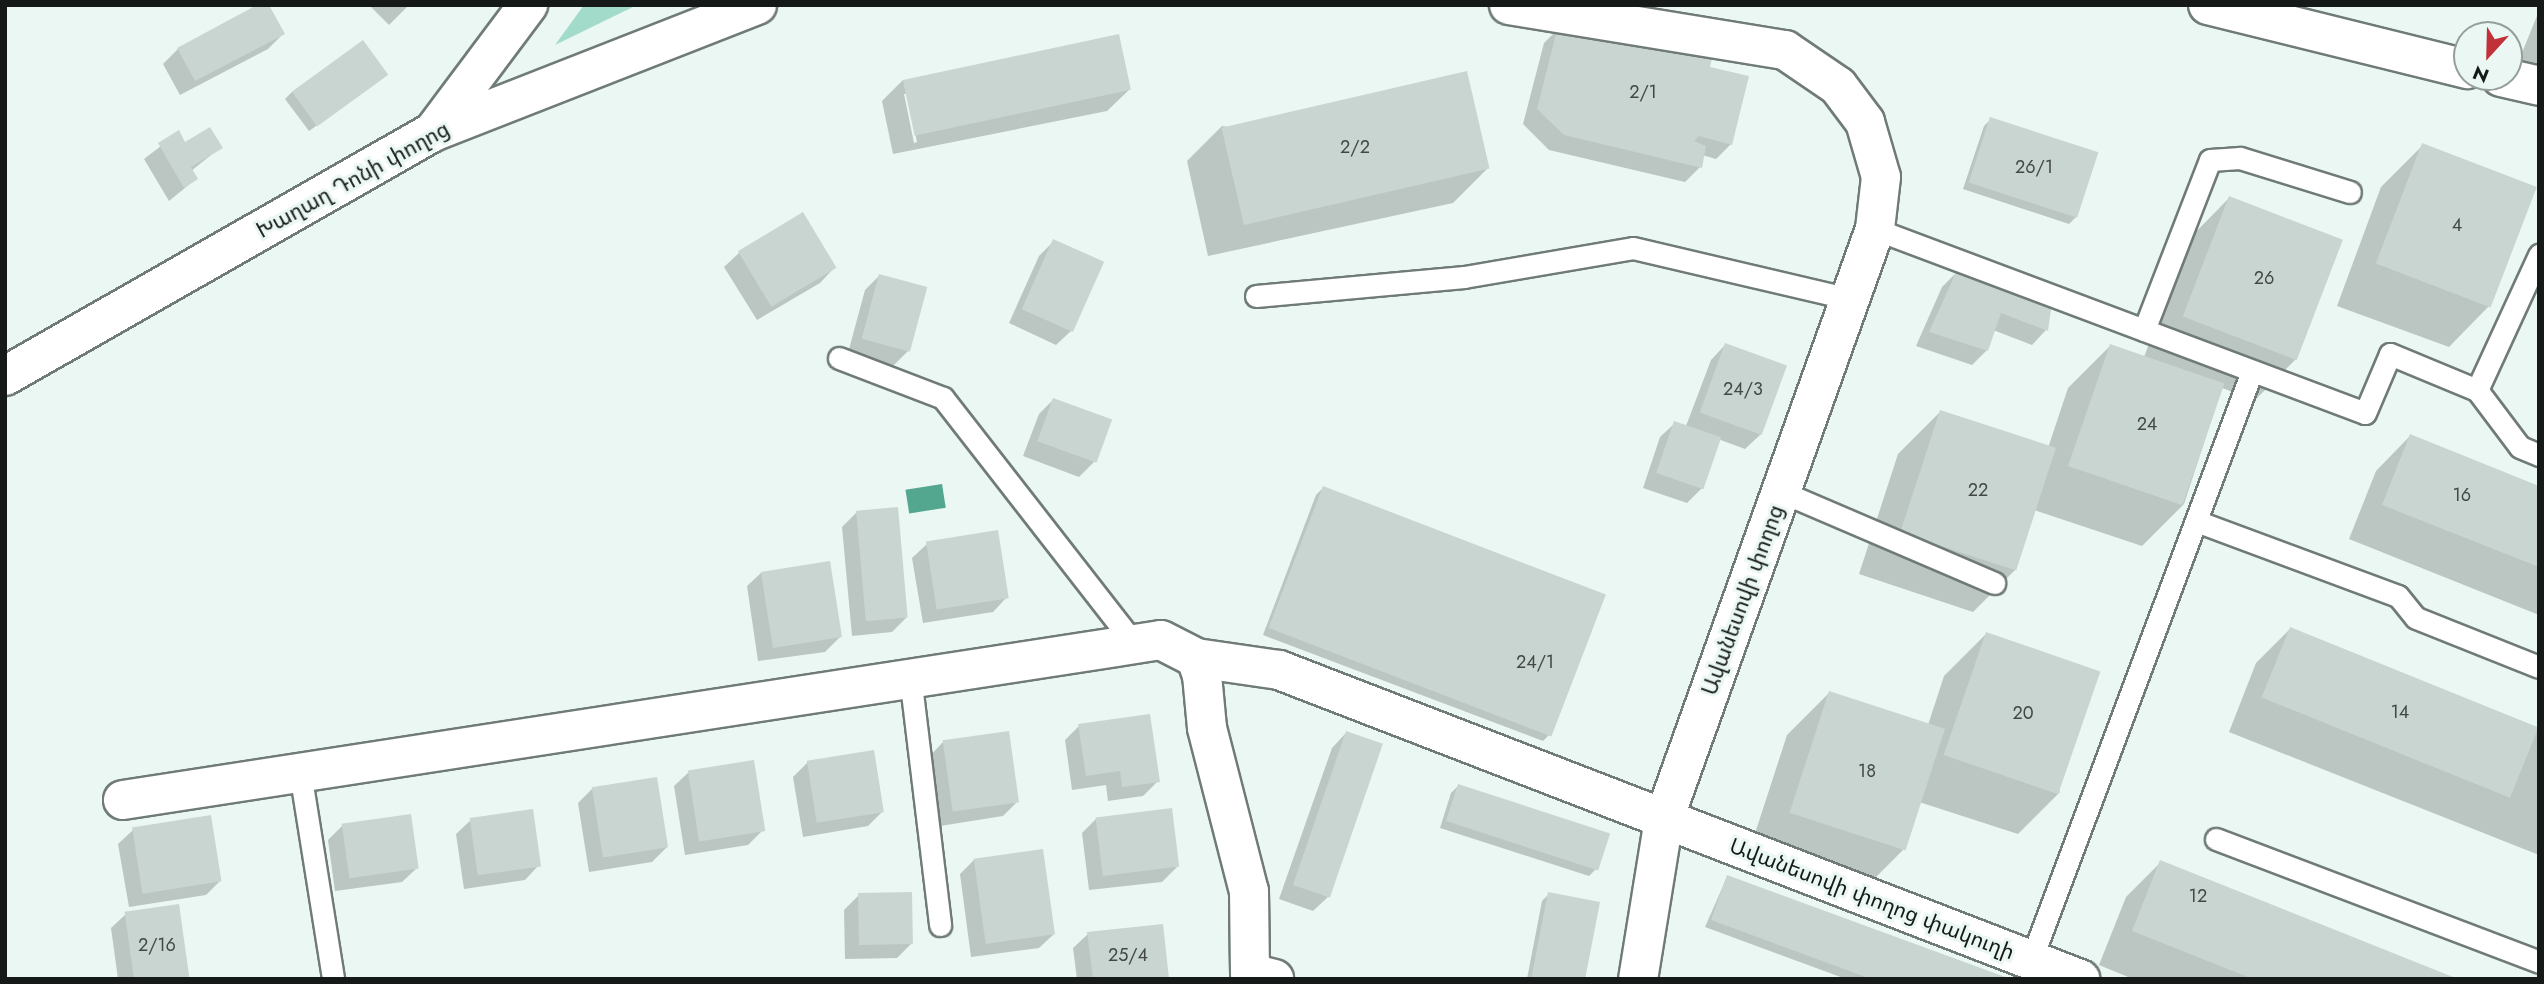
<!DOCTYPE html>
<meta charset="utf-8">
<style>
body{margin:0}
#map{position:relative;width:2544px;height:984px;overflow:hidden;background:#eaf7f2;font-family:Jost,"Noto Sans Armenian",sans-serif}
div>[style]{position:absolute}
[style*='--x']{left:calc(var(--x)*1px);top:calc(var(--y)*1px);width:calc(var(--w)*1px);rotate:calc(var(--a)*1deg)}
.green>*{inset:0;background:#a2dbc9}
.water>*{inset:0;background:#53a78f;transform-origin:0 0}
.shadow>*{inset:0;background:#0003}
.building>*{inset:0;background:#c9d5d1;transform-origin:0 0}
.roads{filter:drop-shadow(2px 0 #707b77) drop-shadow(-2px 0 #707b77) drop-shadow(0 2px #707b77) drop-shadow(0 -2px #707b77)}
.service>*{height:21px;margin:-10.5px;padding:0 10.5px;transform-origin:10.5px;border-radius:10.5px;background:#fff}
.minor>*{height:38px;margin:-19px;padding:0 19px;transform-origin:19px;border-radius:19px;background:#fff}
.tertiary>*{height:38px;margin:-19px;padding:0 19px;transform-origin:19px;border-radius:19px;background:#fff}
span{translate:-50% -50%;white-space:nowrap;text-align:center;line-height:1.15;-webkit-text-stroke:6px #eaf7f2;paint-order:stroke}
.number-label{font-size:18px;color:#424846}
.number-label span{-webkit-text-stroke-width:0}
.street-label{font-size:21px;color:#151918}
.frame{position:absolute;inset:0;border:7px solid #151918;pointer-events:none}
.north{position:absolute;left:2453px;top:21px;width:70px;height:70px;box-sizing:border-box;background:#eaf7f2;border:2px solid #959e9b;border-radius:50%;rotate:202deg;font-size:19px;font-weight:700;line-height:28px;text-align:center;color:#151918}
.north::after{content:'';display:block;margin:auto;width:24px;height:32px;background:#c1313a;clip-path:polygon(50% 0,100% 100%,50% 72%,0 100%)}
</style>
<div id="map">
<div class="green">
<div style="clip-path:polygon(584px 5px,637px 5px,555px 45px)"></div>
</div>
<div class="water">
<div style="left:942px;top:484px;width:24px;height:37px;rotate:81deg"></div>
</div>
<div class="shadow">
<div style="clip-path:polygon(369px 5px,409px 5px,389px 25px)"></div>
<div style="clip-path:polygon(2539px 11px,2539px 72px,2517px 65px)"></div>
<div style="clip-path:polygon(1559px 28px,1709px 68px,1731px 144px,1716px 159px,1702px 155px,1700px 167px,1685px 182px,1549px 150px,1523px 124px,1544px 43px)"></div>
<div style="clip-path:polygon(283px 34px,268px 49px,180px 95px,163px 64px,178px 49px)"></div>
<div style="clip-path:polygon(evenodd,903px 80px,1129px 90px,1107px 111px,893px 154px,882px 101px,903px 80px,904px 94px,907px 94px,917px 142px,914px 143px,904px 94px)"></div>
<div style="clip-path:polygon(379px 81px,309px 131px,285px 99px,292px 92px)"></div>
<div style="clip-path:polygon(1991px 119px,2076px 217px,2069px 224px,1963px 189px,1984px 126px)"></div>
<div style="clip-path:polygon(1222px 126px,1487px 169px,1453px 203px,1208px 256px,1187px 161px)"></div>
<div style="clip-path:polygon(178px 133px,185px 144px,221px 147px,191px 171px,196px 179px,169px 201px,144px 159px)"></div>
<div style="clip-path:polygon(2423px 145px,2490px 305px,2449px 347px,2337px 306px,2381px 187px)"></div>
<div style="clip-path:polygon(2229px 198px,2341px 240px,2297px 358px,2255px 400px,2222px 388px,2184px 504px,2142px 546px,2034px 510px,2015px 570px,1973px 612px,1859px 574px,1898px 454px,1940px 412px,2048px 448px,2068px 388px,2110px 346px,2144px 357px,2188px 240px)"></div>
<div style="clip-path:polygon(802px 215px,834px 268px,820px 283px,757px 320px,724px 267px,739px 253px)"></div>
<div style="clip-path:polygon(1054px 241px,1071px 331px,1056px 345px,1009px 323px,1039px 256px)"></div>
<div style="clip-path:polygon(1957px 272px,2046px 330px,2032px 345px,1993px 330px,1987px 350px,1972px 365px,1916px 346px,1942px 287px)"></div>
<div style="clip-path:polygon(879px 276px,908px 351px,893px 366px,848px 353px,865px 290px)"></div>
<div style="clip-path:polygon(1725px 345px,1785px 367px,1760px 435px,1745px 449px,1718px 439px,1702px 488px,1687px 503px,1643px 488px,1660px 437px,1675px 423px,1686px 426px,1711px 360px)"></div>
<div style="clip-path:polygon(1053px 400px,1094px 462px,1079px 477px,1023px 456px,1039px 414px)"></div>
<div style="clip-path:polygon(2410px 436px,2539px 487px,2539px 615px,2349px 539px,2376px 471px)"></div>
<div style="clip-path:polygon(1323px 488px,1550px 734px,1543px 741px,1263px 635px,1316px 495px)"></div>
<div style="clip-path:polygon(857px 512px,906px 618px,892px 632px,852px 636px,842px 527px)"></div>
<div style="clip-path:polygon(927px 544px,1007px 597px,993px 612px,923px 623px,912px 558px)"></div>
<div style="clip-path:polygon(762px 572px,840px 637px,825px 652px,758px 661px,747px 586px)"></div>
<div style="clip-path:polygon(2290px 629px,2539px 728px,2539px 855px,2229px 732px,2256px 663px)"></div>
<div style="clip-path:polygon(1986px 634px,2060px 792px,2018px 834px,1919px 802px,1903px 850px,1861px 892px,1748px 855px,1787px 735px,1829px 693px,1928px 725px,1944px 676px)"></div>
<div style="clip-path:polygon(1079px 726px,1158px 781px,1143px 796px,1108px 801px,1106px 785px,1072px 790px,1065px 740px)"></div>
<div style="clip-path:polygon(1346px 733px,1328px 897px,1313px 911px,1279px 899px,1332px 748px)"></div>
<div style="clip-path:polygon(943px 742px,1018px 801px,1003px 816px,940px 826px,929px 757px)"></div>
<div style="clip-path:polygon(808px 762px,882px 812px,868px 826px,803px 837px,793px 777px)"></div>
<div style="clip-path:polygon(689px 772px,763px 830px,748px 845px,685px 855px,674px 786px)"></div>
<div style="clip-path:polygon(1458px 786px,1596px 869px,1589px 876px,1440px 828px,1451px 793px)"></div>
<div style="clip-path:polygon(593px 788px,667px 847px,652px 862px,589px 872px,578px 803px)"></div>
<div style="clip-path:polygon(1097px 818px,1177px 867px,1162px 882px,1089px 890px,1082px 833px)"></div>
<div style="clip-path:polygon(471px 820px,539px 865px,525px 880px,464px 889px,456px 834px)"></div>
<div style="clip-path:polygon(343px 825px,417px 868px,402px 882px,335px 891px,328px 840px)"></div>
<div style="clip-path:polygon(133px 830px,221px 880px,206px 895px,129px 907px,118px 844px)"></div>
<div style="clip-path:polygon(974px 860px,1054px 934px,1039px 948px,971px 957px,960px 874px)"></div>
<div style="clip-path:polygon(2161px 862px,2453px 979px,2133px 979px,2099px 965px,2126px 897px)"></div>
<div style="clip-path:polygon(1727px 877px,2004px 979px,1846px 979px,1705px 927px)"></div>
<div style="clip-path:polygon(1549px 894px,1583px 979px,1527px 979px,1542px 901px)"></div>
<div style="clip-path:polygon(858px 896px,912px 943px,897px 958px,845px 959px,844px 910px)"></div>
<div style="clip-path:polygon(126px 914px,188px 979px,118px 979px,111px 928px)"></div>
<div style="clip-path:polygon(1088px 934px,1168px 979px,1077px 979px,1073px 948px)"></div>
</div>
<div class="building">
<div style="clip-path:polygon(257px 5px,269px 5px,285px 34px,195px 81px,177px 48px)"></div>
<div style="clip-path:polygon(1558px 26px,1712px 58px,1710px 67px,1749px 76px,1732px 145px,1699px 136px,1694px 141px,1706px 146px,1702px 168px,1564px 135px,1537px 109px)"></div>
<div style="left:1119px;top:34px;width:57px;height:221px;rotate:78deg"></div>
<div style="left:363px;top:40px;width:43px;height:88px;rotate:54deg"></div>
<div style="left:1467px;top:71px;width:100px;height:252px;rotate:77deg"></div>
<div style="left:1990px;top:117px;width:114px;height:69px;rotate:18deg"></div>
<div style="clip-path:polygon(210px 127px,223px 148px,191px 167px,198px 179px,184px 188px,158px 143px,179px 130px,185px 142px)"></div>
<div style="left:2422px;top:143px;width:123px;height:129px;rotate:21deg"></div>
<div style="left:2229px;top:196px;width:122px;height:129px;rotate:21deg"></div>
<div style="left:803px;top:212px;width:65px;height:76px;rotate:59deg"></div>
<div style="left:1053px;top:239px;width:56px;height:77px;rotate:24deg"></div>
<div style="clip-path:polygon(1957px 270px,2051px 309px,2048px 331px,2001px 313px,1988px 351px,1929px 332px)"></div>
<div style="left:879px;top:274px;width:50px;height:67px;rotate:15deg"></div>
<div style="left:1725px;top:343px;width:66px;height:74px;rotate:20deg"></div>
<div style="left:2110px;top:344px;width:121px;height:129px;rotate:19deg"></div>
<div style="left:1053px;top:398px;width:63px;height:46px;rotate:20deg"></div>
<div style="left:1940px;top:410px;width:122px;height:129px;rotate:18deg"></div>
<div style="left:1674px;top:421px;width:50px;height:55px;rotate:19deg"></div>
<div style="clip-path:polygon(2410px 434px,2539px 486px,2539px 567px,2382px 505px)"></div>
<div style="left:1323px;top:486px;width:303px;height:152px;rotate:21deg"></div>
<div style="left:898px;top:507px;width:111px;height:42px;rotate:85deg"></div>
<div style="left:998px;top:530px;width:69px;height:73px;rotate:81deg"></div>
<div style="left:830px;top:561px;width:77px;height:70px;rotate:81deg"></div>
<div style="left:2290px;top:627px;width:268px;height:76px;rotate:22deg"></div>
<div style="left:1986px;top:632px;width:121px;height:130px;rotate:19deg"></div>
<div style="left:1829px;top:691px;width:122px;height:128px;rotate:18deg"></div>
<div style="clip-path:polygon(1150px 714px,1160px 782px,1122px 787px,1120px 771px,1086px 776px,1078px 724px)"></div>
<div style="left:1009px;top:731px;width:72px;height:67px;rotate:82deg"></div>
<div style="left:1346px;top:731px;width:39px;height:163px;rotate:19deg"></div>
<div style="left:874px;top:750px;width:63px;height:68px;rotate:81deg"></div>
<div style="left:754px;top:760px;width:72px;height:67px;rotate:81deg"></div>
<div style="left:657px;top:777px;width:71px;height:66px;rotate:81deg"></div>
<div style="left:1458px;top:784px;width:160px;height:39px;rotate:18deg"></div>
<div style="left:1172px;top:808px;width:59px;height:77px;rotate:83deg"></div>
<div style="left:533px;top:809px;width:58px;height:64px;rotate:82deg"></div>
<div style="left:411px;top:814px;width:55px;height:70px;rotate:82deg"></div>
<div style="left:211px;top:815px;width:67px;height:80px;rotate:81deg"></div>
<div style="left:1043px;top:849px;width:86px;height:70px;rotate:82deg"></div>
<div style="clip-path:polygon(2160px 860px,2458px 979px,2253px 979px,2132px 931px)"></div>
<div style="clip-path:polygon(1727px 875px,2008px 978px,2008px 979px,1871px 979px,1711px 920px)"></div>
<div style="left:912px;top:892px;width:52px;height:54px;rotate:89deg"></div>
<div style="left:1548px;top:892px;width:53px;height:89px;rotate:11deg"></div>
<div style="left:179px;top:904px;width:76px;height:55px;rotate:82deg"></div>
<div style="clip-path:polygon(1163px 924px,1169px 979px,1093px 979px,1087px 932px)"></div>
</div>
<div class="roads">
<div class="service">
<div style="--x:1875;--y:229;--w:523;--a:20.58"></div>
<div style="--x:2365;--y:413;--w:64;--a:-67"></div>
<div style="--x:2390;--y:354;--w:94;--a:22.5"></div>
<div style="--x:2477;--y:390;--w:71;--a:53"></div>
<div style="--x:2520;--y:447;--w:21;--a:23"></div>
<div style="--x:1256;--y:296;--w:209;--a:-5.2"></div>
<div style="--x:1464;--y:277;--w:171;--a:-9.7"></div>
<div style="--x:1633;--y:248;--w:224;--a:13.2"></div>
<div style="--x:2144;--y:330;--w:182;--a:-68.8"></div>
<div style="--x:2210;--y:160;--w:30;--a:-4"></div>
<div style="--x:2240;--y:158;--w:115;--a:17.2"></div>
<div style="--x:839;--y:358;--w:111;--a:21"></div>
<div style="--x:943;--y:398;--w:308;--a:52.1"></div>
<div style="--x:2477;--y:390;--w:149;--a:-65.3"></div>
<div style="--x:1782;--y:492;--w:231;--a:23.2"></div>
<div style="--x:2196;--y:521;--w:215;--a:20.4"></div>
<div style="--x:2398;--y:596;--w:28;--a:51"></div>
<div style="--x:2416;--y:618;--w:132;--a:21.7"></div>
<div style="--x:910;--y:676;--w:251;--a:83.1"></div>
<div style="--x:300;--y:772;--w:210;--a:80.9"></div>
<div style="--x:2216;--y:839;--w:346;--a:20.8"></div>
<div style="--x:2031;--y:960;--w:629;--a:-69.43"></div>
</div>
<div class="minor">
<div style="--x:1509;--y:5;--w:280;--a:9.3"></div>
<div style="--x:1785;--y:50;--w:64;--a:34.2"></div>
<div style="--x:1838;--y:86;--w:45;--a:53.1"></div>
<div style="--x:1865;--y:122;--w:57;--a:73.8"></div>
<div style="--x:1881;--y:177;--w:52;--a:96.6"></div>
<div style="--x:1875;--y:229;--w:627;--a:109.68"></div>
<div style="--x:1664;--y:819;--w:162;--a:99.2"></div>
<div style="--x:1196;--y:658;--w:84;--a:8.2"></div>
<div style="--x:1279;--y:670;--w:859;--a:21.1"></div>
<div style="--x:123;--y:800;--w:1050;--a:-8.76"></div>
<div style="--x:1161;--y:640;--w:39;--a:27"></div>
<div style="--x:1196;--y:658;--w:18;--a:71"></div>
<div style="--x:1202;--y:675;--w:53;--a:84.6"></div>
<div style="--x:1207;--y:728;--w:168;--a:75.6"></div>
<div style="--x:1249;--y:891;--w:82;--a:89.3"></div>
<div style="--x:1250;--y:973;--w:25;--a:14"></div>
</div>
<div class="tertiary">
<div style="--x:2208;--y:5;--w:267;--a:13.9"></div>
<div style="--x:2501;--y:77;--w:39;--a:13"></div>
<div style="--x:433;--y:132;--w:159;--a:-53.2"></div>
<div style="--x:5;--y:376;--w:493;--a:-29.7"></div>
<div style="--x:433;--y:132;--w:348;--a:-21.4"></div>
</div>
</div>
<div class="number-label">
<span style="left:1643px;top:92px">2/1</span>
<span style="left:1355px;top:147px">2/2</span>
<span style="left:2034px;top:167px">26/1</span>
<span style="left:2457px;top:225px">4</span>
<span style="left:2264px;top:278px">26</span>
<span style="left:1743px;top:389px">24/3</span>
<span style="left:2147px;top:424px">24</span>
<span style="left:1978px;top:490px">22</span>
<span style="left:2462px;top:495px">16</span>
<span style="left:1535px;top:662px">24/1</span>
<span style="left:2400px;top:712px">14</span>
<span style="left:2023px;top:713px">20</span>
<span style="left:1867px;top:771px">18</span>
<span style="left:2198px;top:896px">12</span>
<span style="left:157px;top:945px">2/16</span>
<span style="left:1128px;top:955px">25/4</span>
</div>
<div class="street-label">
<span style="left:353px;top:180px;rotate:-29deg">Խաղաղ Դոնի փողոց</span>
<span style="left:1743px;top:600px;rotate:-70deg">Ավանեսովի փողոց</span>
<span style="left:1872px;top:899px;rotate:21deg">Ավանեսովի փողոց փակուղի</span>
</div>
<div class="frame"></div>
<div class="north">N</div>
</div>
